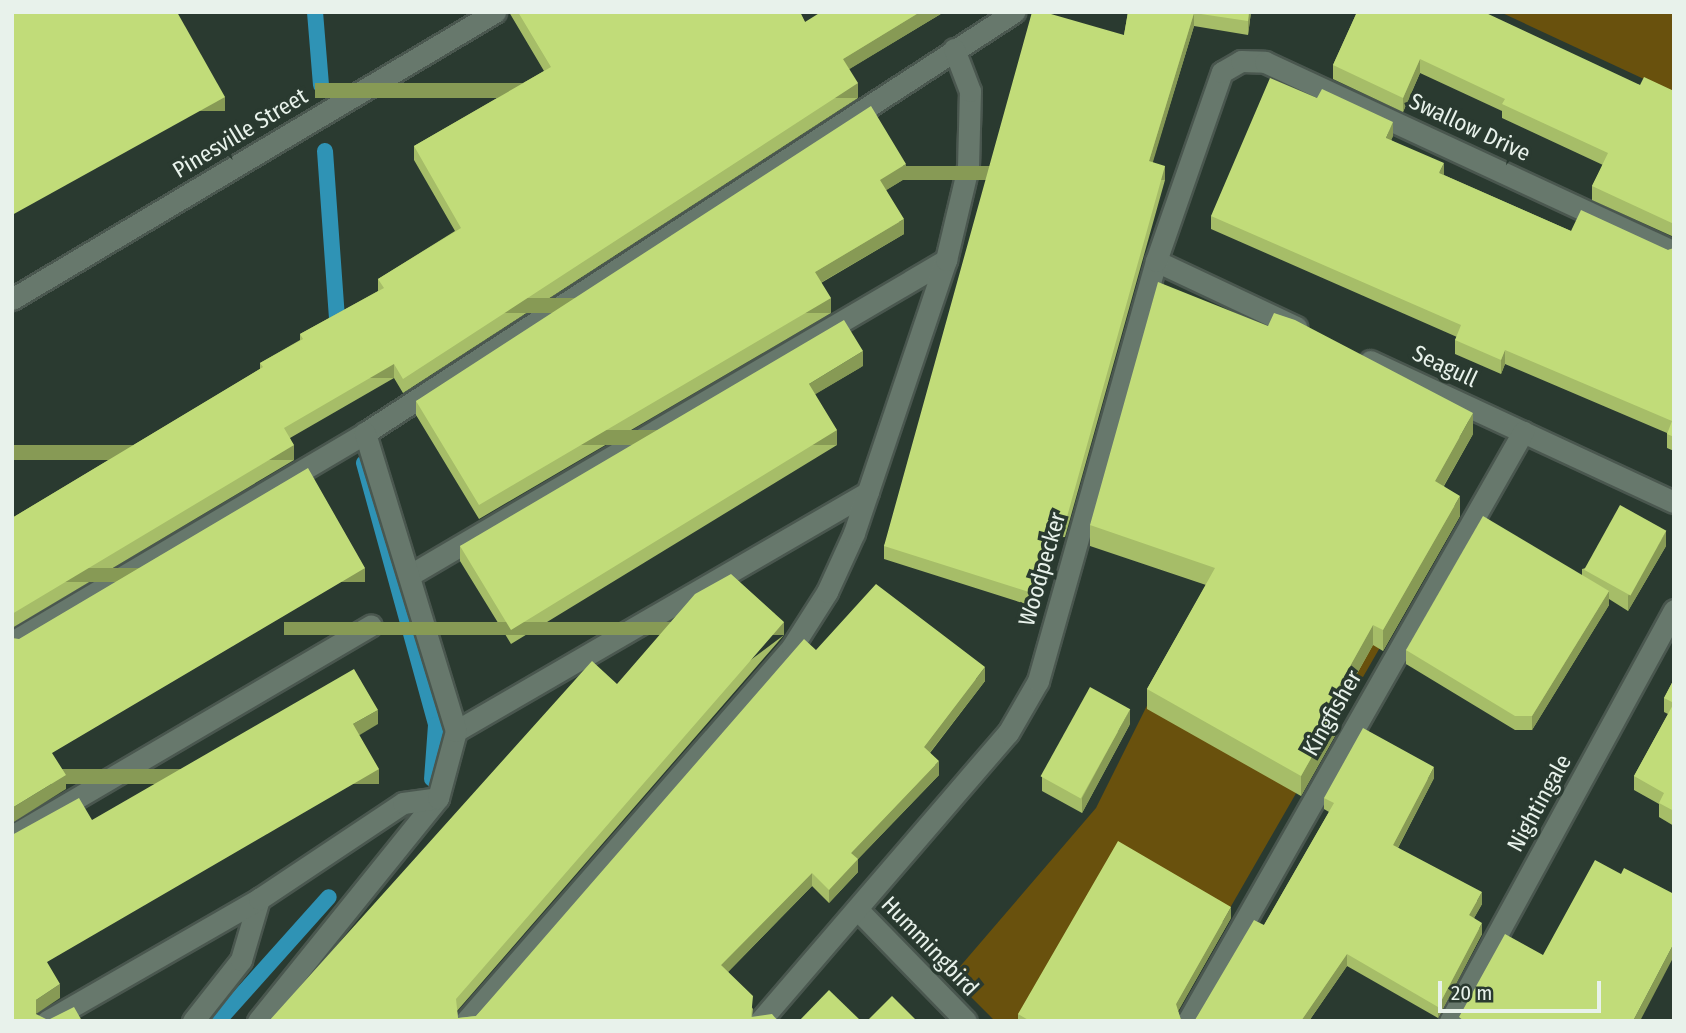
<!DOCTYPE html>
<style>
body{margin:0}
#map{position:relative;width:1686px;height:1033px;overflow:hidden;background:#2a3a30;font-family:"Fira Sans Condensed",sans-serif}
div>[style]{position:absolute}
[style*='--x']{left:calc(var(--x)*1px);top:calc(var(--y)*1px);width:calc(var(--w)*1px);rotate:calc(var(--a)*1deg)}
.green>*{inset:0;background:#69510d}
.stream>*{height:16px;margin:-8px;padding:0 8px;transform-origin:8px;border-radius:8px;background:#2f93b5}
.roads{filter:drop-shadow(2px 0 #4a574f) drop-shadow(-2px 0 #4a574f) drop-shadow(0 2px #4a574f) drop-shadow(0 -2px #4a574f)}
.service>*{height:21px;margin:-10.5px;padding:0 10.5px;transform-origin:10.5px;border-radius:10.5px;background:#67786c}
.minor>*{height:21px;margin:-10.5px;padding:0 10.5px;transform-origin:10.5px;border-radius:10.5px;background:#67786c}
.wall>*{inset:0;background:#a6bd68}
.shaded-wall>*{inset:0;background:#879a55;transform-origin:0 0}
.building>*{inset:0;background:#c1dc79;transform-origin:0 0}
span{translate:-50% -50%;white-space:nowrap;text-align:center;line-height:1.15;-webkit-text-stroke:7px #2a3a30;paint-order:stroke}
.street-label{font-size:23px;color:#e8f2eb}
.frame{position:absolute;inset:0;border:14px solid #e8f2eb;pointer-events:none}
.scale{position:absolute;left:1438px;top:981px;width:163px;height:32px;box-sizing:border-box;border:4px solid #e8f2eb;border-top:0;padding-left:9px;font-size:21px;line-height:24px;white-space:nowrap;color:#e8f2eb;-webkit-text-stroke:5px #2a3a30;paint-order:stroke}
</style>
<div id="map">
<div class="green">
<div style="clip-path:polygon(1500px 12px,1674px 12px,1674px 93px)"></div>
<div style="clip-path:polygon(1443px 538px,1165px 1021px,995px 1021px,951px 977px,1096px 808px,1220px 559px)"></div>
</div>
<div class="stream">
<div style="--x:315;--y:12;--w:73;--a:85.3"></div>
<div style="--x:325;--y:151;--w:183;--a:85.9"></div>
<div style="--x:364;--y:463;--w:272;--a:74.6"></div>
<div style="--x:436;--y:725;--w:54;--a:94.2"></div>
<div style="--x:218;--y:1021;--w:166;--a:-48.2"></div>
</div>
<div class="roads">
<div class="service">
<div style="--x:193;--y:1021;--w:78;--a:-51.8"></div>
<div style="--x:241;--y:960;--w:64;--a:-73.6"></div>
<div style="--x:258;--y:1021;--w:287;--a:-51.1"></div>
</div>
<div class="minor">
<div style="--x:1156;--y:261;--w:155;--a:25.2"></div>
<div style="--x:12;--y:299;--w:562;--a:-30.72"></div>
<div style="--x:1370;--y:361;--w:335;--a:24.9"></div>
<div style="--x:410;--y:575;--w:622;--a:-30.44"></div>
<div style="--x:12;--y:642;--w:410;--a:-30.6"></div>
<div style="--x:365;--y:433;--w:774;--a:-32.97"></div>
<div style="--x:456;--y:731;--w:476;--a:-30.1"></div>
<div style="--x:12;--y:836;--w:416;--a:-30.4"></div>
<div style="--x:857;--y:909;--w:156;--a:45.8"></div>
<div style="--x:47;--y:1021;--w:245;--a:-29.9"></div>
<div style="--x:259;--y:899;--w:173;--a:-33.7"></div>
<div style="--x:403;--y:803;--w:35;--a:-8"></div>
<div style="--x:438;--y:798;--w:69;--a:-75"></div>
<div style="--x:456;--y:731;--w:312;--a:-107"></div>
<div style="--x:466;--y:1021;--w:496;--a:-48.9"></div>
<div style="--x:792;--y:647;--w:65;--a:-57.5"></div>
<div style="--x:827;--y:592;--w:65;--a:-65.4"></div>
<div style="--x:854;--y:533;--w:288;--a:-71.4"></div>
<div style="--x:946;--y:260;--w:96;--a:-76.7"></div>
<div style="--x:968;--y:167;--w:76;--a:-88.5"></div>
<div style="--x:970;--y:91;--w:45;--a:-110.9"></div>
<div style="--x:760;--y:1021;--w:380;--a:-49.3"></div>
<div style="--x:1008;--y:733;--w:60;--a:-60"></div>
<div style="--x:1038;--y:681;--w:436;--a:-74.3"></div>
<div style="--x:1156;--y:261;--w:200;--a:-70.8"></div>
<div style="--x:1222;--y:72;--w:22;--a:-30"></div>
<div style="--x:1241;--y:61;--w:24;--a:2"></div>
<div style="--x:1265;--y:62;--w:451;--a:24.9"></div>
<div style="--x:1188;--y:1021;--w:678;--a:-60.37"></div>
<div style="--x:1450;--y:1021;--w:468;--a:-61.4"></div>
</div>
</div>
<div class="wall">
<div style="clip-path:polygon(509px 12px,800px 12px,805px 22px,944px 12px,849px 69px,858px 98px,403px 393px,394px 378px,290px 438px,294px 460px,12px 628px,12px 518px,260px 369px,260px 363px,300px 340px,300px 334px,378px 291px,378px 279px,455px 231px,414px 160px,414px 146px,544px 71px)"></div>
<div style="clip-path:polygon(1128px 12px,1251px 12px,1248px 35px,1194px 26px,1152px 163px,1165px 180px,1065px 537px,1049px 538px,1029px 605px,884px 559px,884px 546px,1124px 35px)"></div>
<div style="clip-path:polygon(1357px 12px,1640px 85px,1674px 91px,1674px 237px,1592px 200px,1592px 186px,1603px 165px,1502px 118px,1502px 111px,1420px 73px,1403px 112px,1333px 79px,1333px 65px)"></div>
<div style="clip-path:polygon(1393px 136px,1391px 140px,1444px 175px,1571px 231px,1668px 250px,1674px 248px,1674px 451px,1667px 448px,1667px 433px,1505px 364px,1501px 374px,1455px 354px,1455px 340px,1457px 337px,1211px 229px,1211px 216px)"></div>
<div style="clip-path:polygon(906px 178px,886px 190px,904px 234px,821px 283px,831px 313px,479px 519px,416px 415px,416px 401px)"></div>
<div style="clip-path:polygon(863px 366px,815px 394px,837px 445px,511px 644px,460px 561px,460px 546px)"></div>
<div style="clip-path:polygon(1473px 434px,1444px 486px,1460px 516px,1383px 651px,1373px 645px,1339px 706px,1340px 727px,1301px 796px,1147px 709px,1147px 689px,1206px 585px,1090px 546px,1090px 525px)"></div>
<div style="clip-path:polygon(1666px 546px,1628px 611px,1609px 599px,1609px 605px,1532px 730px,1515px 730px,1406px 664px,1406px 650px,1582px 575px,1582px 569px)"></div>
<div style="clip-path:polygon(784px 635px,457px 1011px,458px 1018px,476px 1016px,816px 650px,985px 681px,930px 753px,939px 775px,858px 859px,858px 872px,829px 903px,812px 886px,728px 972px,753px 1009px,752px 1017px,778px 1021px,269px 1021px)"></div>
<div style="clip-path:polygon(1674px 679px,1674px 826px,1659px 817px,1659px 804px,1634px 790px,1634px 776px,1668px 714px,1664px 712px,1664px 698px)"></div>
<div style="clip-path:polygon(1130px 724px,1082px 813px,1042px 791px,1042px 777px)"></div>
<div style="clip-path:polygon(1434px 778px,1398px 848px,1482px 904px,1474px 918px,1482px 934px,1438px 1018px,1347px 966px,1309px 1021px,1018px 1021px,1018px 1014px,1231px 918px,1178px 1011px,1181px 1020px,1195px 1020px,1264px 925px,1329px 812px,1324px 809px,1324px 798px)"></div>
</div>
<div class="shaded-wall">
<div style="clip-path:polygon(920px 12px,944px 12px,843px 73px,843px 59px)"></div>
<div style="clip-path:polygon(1249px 12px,1251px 12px,1248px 35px,1248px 21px)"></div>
<div style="clip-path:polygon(1194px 13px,1194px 26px,1149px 175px,1149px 161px)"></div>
<div style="clip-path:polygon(1420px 59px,1420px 73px,1403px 112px,1403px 98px)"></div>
<div style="left:858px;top:83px;width:15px;height:543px;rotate:90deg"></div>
<div style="left:225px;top:97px;width:14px;height:244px;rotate:90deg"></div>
<div style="clip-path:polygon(1393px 122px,1393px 136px,1386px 152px,1386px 138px)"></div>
<div style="clip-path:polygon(1444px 163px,1444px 177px,1439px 173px)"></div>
<div style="clip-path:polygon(906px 164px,906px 178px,880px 194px,880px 180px)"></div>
<div style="left:1165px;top:166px;width:14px;height:372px;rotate:90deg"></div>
<div style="clip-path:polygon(904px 219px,904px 234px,815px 286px,815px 272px)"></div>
<div style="left:831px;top:298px;width:15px;height:408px;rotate:90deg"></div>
<div style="clip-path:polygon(1505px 350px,1505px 364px,1501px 374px,1501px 360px)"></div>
<div style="clip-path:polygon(863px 351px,863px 366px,809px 398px,809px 384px)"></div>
<div style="left:394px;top:364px;width:14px;height:127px;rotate:90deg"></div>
<div style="clip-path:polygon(1473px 413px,1473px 434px,1435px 501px,1435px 481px)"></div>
<div style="left:837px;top:430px;width:15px;height:382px;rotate:90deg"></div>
<div style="left:294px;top:445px;width:15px;height:329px;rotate:90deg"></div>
<div style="clip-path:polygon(1460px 496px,1460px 516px,1383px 651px,1383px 630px)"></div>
<div style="clip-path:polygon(1049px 525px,1049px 538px,1029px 605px,1029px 592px)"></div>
<div style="clip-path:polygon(1666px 531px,1666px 546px,1628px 611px,1628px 596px)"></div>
<div style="left:365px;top:568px;width:14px;height:364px;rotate:90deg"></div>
<div style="clip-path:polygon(1609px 591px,1609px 605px,1532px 730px,1532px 716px)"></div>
<div style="left:784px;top:622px;width:13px;height:500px;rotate:90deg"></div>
<div style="clip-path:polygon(1373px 625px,1373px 645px,1330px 722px,1330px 702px)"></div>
<div style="clip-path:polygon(985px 667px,985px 681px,924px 760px,924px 747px)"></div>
<div style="clip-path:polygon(1340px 707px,1340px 727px,1301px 796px,1301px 776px)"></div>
<div style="clip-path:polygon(1130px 709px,1130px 724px,1082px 813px,1082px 798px)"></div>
<div style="clip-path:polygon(378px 710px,378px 724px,353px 739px,353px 724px)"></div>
<div style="clip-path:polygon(939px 761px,939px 775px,858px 859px,858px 872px,829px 903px,829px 890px,851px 853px)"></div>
<div style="clip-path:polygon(1434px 767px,1434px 778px,1393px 857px,1393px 845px)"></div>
<div style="left:379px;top:769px;width:15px;height:384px;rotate:90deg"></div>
<div style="clip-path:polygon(66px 775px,66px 789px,12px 823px,12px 808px)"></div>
<div style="clip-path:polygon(812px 873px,812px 886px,721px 979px,721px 965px)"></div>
<div style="clip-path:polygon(1482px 892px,1482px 904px,1469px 927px,1469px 915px)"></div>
<div style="clip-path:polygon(1231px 907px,1231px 918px,1176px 1015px,1176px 1004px)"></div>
<div style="clip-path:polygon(1482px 923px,1482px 934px,1438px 1018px,1438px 1007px)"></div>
<div style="clip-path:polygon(1674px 943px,1674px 956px,1640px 1021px,1633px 1021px)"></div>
<div style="clip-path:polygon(1347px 954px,1347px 966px,1309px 1021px,1301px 1021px)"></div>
<div style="clip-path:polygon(60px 984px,60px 998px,36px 1014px,36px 1000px)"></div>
</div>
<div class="building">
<div style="clip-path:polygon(12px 12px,177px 12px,225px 97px,12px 215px)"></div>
<div style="clip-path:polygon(518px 12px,800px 12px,805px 22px,821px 12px,920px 12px,843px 59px,858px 83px,403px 379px,394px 364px,284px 428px,294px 445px,12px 614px,12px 518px,263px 367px,260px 363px,303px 339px,300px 334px,384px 288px,378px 279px,461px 228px,414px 146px,551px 67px)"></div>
<div style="clip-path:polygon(1032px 12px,1044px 12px,1124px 35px,1128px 12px,1249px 12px,1248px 21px,1194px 13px,1149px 161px,1165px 166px,1065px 524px,1049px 525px,1029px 592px,884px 546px)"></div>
<div style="clip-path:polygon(1357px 12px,1484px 12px,1640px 85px,1644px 77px,1674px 91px,1674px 224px,1592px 186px,1608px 153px,1502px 104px,1505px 99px,1420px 59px,1403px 98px,1333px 65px)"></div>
<div style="clip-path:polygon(1270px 78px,1317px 98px,1322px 89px,1393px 122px,1386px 138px,1444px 163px,1439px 173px,1571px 231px,1581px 210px,1668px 250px,1674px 248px,1674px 437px,1667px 434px,1672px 421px,1505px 350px,1501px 360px,1455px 340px,1461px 325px,1211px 216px)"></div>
<div style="clip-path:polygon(871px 106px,906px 164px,880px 180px,904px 219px,815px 272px,831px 298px,479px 505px,416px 401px)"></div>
<div style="clip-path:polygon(1158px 282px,1268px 326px,1274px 313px,1295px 320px,1473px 413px,1435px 481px,1460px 496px,1383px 630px,1373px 625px,1330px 702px,1340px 707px,1301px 776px,1147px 689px,1215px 568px,1090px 525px)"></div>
<div style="clip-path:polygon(844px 320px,863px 351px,809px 384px,837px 430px,511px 630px,460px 546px)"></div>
<div style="clip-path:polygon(308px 468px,365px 568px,52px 753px,66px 775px,12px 808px,12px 638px,19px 639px)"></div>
<div style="left:1620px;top:505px;width:53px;height:74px;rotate:29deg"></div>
<div style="clip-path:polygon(1483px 516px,1609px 591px,1532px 716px,1515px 716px,1406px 650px)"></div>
<div style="clip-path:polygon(731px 574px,784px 622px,456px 999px,458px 1018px,476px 1016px,804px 639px,816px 650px,876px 584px,985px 667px,924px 747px,939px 761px,851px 853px,858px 859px,829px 890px,812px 873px,721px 965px,753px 996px,751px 1017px,772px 1014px,778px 1021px,269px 1021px,592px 661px,617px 684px,695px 594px)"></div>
<div style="clip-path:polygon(354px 669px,378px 710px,353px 724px,379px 769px,47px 962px,60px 984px,36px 1000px,36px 1014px,48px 1020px,74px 1007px,82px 1021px,12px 1021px,12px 835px,79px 798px,92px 820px)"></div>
<div style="clip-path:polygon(1674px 679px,1674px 811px,1659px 803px,1664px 793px,1634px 776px,1674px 703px,1664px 698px)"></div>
<div style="left:1090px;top:687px;width:46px;height:102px;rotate:29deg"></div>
<div style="clip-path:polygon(1363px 728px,1434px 767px,1393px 845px,1482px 892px,1469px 915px,1482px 923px,1438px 1007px,1347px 954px,1301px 1021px,1030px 1021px,1018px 1014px,1118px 841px,1231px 907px,1176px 1004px,1181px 1020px,1195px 1020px,1254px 920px,1264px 925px,1334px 803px,1324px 798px)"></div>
<div style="clip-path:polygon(1595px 860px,1621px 874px,1624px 868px,1674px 894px,1674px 943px,1633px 1021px,1464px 1021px,1459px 1017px,1505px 934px,1543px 955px)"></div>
<div style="clip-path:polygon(829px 990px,861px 1021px,799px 1021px)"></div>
<div style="clip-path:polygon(892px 996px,917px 1021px,867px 1021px)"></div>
</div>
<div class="street-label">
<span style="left:1470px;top:127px;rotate:25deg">Swallow Drive</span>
<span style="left:240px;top:133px;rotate:-31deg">Pinesville Street</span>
<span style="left:1445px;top:366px;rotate:25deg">Seagull</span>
<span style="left:1042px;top:569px;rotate:-74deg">Woodpecker</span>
<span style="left:1332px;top:713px;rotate:-60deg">Kingfisher</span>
<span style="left:1539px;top:803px;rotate:-61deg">Nightingale</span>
<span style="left:930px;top:946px;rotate:46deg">Hummingbird</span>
</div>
<div class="frame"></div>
<div class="scale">20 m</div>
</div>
